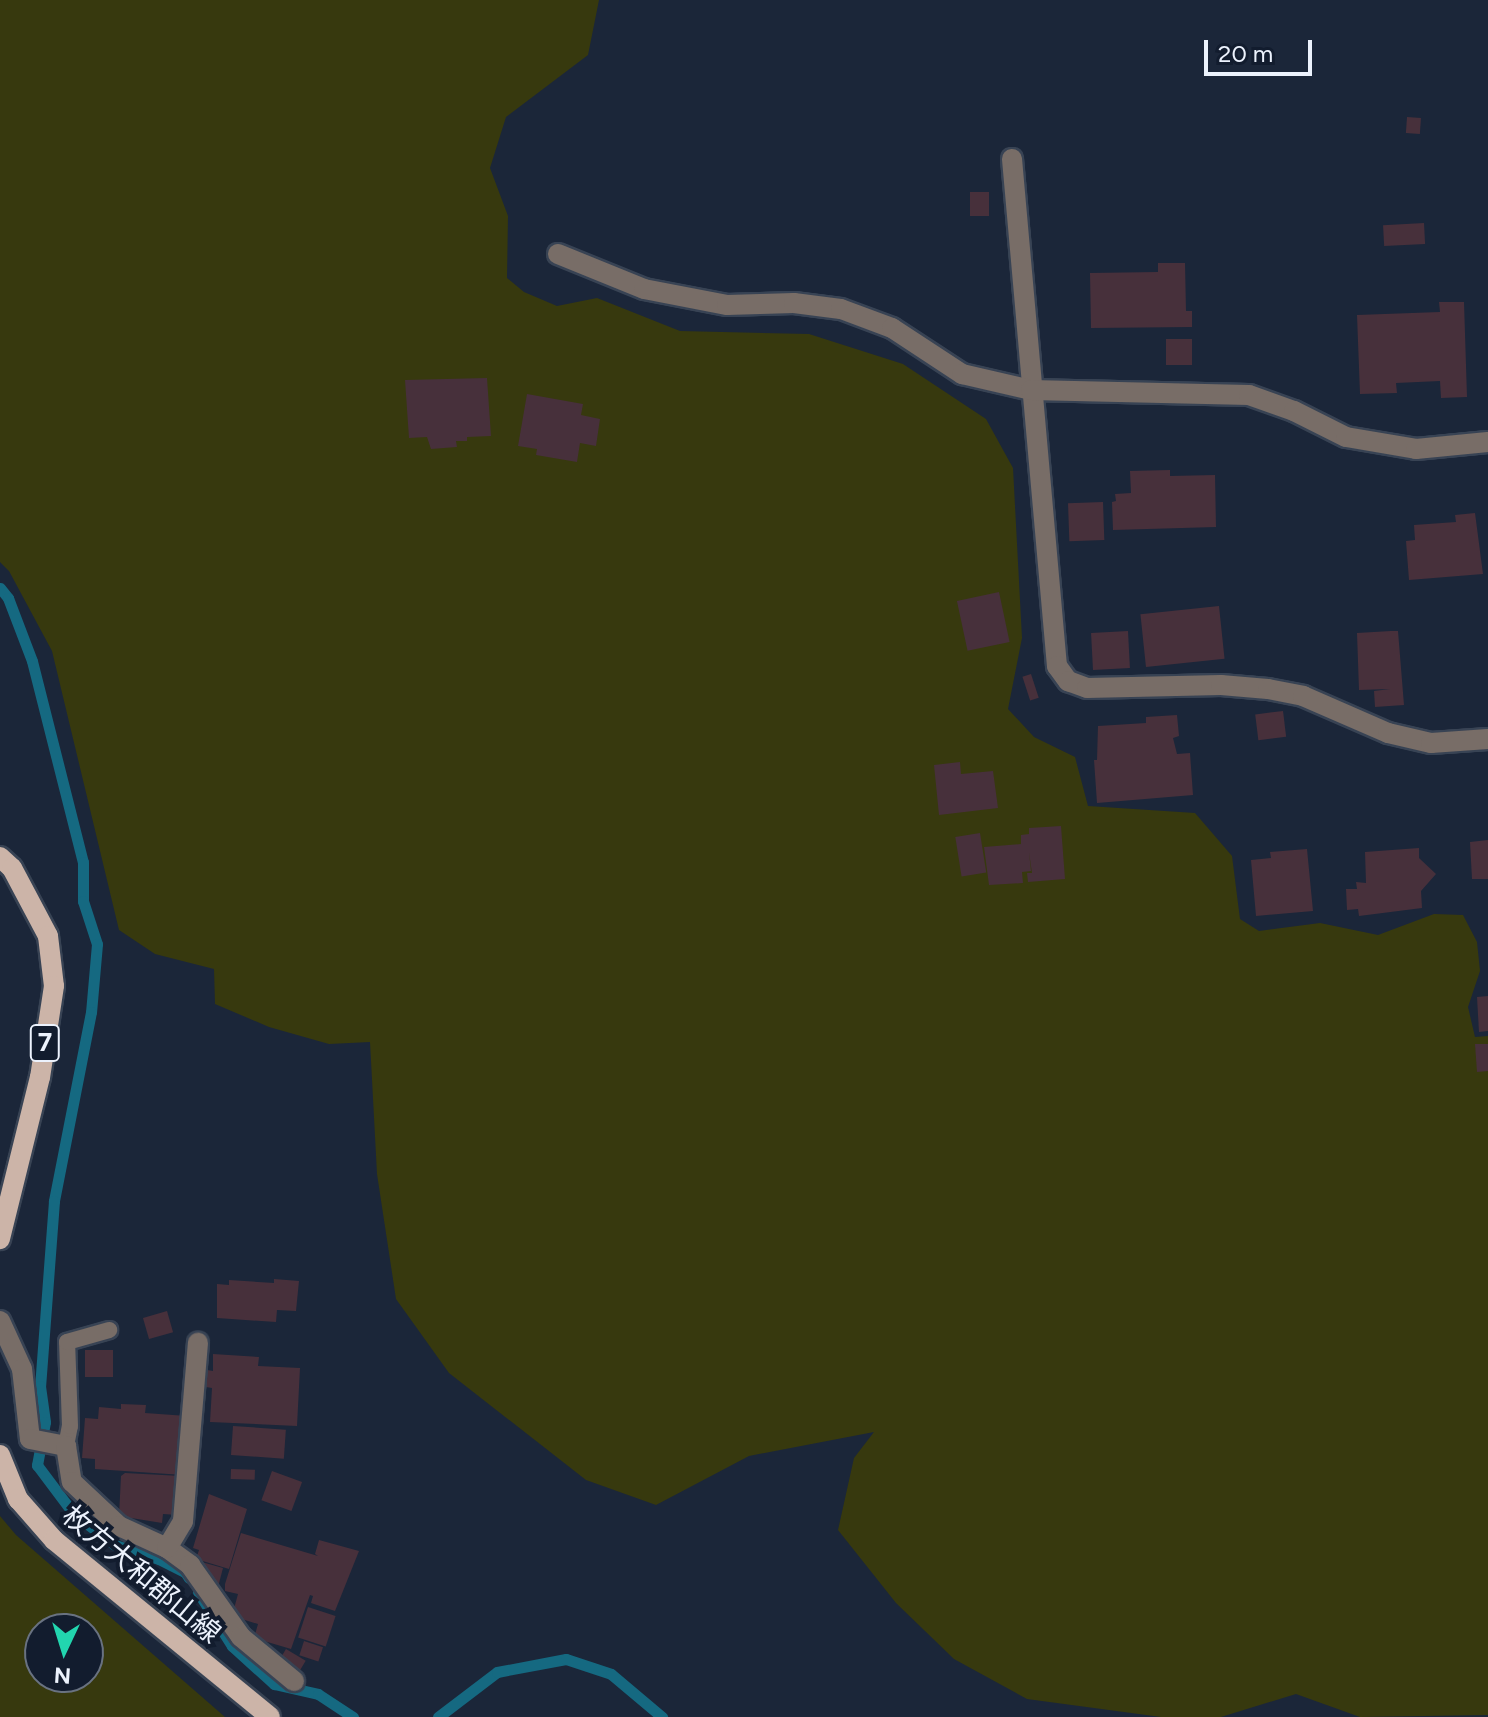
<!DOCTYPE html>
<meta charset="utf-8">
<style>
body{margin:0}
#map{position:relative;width:1488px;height:1717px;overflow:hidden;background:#1b2639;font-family:Figtree,"Noto Sans JP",sans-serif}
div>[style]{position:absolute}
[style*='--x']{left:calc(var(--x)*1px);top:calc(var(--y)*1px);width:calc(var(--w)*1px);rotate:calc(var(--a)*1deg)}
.green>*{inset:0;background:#37390e}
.stream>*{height:11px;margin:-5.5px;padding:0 5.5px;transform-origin:5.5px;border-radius:5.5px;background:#156981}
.building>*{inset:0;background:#47303b;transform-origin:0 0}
.roads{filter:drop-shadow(2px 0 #384354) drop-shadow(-2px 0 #384354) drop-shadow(0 2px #384354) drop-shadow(0 -2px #384354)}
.lane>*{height:16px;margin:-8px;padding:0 8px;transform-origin:8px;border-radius:8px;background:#786d67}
.street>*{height:20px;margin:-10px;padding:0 10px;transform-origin:10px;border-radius:10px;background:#786d67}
.primary>*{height:20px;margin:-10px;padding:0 10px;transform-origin:10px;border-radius:10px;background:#ccb4a8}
span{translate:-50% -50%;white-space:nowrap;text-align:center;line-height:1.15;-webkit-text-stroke:8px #121c2e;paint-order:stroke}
.shield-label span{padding:2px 6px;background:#121c2e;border:2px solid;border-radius:6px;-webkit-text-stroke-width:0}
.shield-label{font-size:26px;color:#ecf2fd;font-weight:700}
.street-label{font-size:28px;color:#ecf2fd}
.north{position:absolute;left:24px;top:1613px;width:80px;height:80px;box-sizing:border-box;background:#121c2e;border:2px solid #697281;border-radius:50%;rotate:184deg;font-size:22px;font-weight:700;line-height:32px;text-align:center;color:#ecf2fd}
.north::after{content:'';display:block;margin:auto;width:28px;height:36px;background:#22d5af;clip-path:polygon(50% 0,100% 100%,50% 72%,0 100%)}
.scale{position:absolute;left:1204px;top:40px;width:108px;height:36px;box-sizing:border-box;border:4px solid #ecf2fd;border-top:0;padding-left:10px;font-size:24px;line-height:28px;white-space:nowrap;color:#ecf2fd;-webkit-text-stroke:6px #121c2e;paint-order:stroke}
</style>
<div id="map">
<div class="green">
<div style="clip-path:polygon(0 0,599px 0,588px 55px,506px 117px,490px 168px,508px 216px,507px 278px,524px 292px,557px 306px,597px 298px,680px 331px,809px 334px,903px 364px,986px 419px,1013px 468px,1022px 638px,1008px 709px,1034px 737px,1075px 757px,1088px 806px,1195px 813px,1232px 856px,1240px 919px,1259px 931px,1320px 923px,1378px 935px,1434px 914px,1463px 915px,1477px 942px,1480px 971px,1468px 1007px,1475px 1037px,1488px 1036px,1488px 1715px,1360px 1717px,1296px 1694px,1221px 1717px,1161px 1717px,1027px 1699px,954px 1659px,896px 1603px,838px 1530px,854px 1458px,874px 1432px,749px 1456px,656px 1505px,586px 1480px,449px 1373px,396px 1299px,377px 1174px,370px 1042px,329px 1044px,269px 1027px,215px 1004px,214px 969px,155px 954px,119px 930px,52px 651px,9px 571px,0 562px)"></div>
<div style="clip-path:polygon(evenodd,0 1516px,16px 1535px,225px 1717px,0 1717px,0 1516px,88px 1629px,88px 1677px,40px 1677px,40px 1629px,88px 1629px)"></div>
</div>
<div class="stream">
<div style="--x:0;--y:588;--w:13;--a:51"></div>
<div style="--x:8;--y:598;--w:67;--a:69.1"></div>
<div style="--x:32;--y:661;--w:207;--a:75.8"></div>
<div style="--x:83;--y:862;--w:39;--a:90"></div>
<div style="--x:83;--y:901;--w:45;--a:72"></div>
<div style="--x:97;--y:944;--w:68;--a:95"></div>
<div style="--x:91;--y:1012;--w:193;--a:101.1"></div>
<div style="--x:54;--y:1201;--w:186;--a:94.3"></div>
<div style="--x:40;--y:1386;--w:36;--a:82"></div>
<div style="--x:45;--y:1422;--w:44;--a:100.5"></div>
<div style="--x:37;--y:1465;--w:60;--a:53.1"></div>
<div style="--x:73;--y:1513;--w:53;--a:37.3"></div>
<div style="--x:115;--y:1545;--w:46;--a:17.7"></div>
<div style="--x:159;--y:1559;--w:29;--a:27"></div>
<div style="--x:185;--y:1572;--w:7;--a:56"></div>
<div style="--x:198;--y:1592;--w:64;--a:57.8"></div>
<div style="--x:232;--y:1646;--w:57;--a:42.1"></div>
<div style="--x:274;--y:1684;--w:45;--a:12.8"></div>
<div style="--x:318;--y:1694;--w:42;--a:33.3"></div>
<div style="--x:438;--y:1717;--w:74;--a:-37.3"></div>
<div style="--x:497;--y:1672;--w:70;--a:-10.7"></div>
<div style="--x:566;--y:1659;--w:47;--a:18.4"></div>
<div style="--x:611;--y:1674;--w:67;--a:40.1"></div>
</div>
<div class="building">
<div style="left:1407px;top:117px;width:14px;height:16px;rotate:4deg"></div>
<div style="left:970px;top:192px;width:19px;height:24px"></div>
<div style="left:1424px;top:223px;width:21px;height:41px;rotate:87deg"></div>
<div style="clip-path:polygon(1158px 263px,1185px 263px,1186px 311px,1192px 311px,1192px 327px,1091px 328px,1090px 273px,1158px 272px)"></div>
<div style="clip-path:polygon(1439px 302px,1464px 302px,1467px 397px,1441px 398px,1440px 381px,1396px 383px,1397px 393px,1360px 394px,1357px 315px,1440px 312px)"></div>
<div style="left:1166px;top:339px;width:26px;height:26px"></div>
<div style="clip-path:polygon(487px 378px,491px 436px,467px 437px,467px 441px,456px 441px,457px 447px,431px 449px,427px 437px,409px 438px,405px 380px)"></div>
<div style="clip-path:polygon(527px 394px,583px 404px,581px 415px,600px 419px,596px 446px,580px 443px,577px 462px,536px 455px,537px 449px,518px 446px)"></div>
<div style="clip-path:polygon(1170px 470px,1170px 476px,1215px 475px,1216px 527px,1113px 530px,1112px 502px,1116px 501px,1115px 494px,1131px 493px,1130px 471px)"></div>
<div style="left:1103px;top:502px;width:38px;height:35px;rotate:88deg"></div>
<div style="clip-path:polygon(1475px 513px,1483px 574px,1409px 580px,1406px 541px,1415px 540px,1414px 525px,1456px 522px,1455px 515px)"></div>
<div style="left:999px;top:592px;width:51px;height:43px;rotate:78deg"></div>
<div style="left:1219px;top:606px;width:53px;height:79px;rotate:84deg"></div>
<div style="left:1128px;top:631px;width:37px;height:37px;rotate:87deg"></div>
<div style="clip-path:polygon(1391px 631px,1398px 631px,1404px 705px,1375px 707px,1374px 691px,1390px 689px,1359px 690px,1357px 633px)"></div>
<div style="left:1031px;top:674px;width:25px;height:9px;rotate:72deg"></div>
<div style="left:1283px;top:711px;width:26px;height:28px;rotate:83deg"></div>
<div style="clip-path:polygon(1177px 715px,1179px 736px,1173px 738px,1177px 754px,1190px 753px,1193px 795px,1097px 803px,1094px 760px,1097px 760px,1098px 726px,1146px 723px,1146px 717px)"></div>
<div style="clip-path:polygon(960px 762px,961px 774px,993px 771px,998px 808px,939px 815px,934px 765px)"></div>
<div style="clip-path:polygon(1061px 826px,1065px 879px,1028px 882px,1027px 873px,1032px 873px,1029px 852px,1031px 871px,1022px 872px,1023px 883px,989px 885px,984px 847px,1021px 844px,1021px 835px,1029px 834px,1029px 828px)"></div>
<div style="left:980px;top:833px;width:40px;height:25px;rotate:81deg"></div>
<div style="clip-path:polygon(1488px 840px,1488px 879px,1472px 879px,1470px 842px)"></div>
<div style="clip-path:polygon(1419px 848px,1419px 858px,1436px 874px,1421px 891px,1422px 908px,1359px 916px,1358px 909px,1347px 910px,1346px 889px,1357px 889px,1356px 882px,1366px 883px,1365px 852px)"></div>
<div style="clip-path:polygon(1307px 849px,1313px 911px,1256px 916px,1251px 860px,1271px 858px,1270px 852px)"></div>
<div style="clip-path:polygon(1488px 996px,1488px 1031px,1479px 1032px,1477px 997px)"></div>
<div style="clip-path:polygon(1475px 1044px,1488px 1044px,1488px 1071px,1477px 1072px)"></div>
<div style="clip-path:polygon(274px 1279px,299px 1281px,296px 1311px,277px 1310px,276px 1322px,217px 1318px,217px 1284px,229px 1285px,229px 1280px,274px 1283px)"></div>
<div style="left:167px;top:1311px;width:22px;height:25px;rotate:74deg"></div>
<div style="left:113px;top:1350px;width:27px;height:28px;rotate:90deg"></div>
<div style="clip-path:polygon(213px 1354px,259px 1357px,258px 1366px,300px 1368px,297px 1426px,210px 1422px,212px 1388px,206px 1387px,207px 1370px,213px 1371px)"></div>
<div style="clip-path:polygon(121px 1404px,146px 1405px,145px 1413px,187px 1416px,183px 1475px,95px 1469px,95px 1459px,82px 1458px,85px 1418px,98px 1419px,99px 1407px,121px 1409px)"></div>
<div style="left:233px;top:1426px;width:53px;height:29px;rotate:4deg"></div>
<div style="left:231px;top:1469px;width:24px;height:10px;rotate:2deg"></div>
<div style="left:272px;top:1471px;width:32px;height:31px;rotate:20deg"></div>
<div style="clip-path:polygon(125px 1473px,181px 1476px,178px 1515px,163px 1514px,162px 1523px,119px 1516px,121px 1476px)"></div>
<div style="clip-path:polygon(209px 1494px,247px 1509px,229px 1569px,196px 1559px,199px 1550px,193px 1548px)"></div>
<div style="clip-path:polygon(241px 1533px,318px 1556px,315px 1554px,319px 1540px,359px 1551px,335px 1611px,311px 1603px,313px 1596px,310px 1595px,291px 1649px,254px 1638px,258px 1624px,232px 1616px,238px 1594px,225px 1591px,225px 1584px)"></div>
<div style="clip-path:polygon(198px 1561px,223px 1568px,218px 1587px)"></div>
<div style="left:308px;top:1607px;width:29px;height:32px;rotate:18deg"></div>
<div style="left:304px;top:1641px;width:20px;height:15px;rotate:18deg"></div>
<div style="left:286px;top:1649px;width:23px;height:14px;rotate:31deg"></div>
</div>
<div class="roads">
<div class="lane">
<div style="--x:66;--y:1446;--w:20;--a:-79"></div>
<div style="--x:70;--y:1426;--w:84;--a:-92"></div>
<div style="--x:67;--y:1342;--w:44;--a:-15.9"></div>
</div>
<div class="street">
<div style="--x:1012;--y:159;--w:509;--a:84.93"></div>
<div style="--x:1057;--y:666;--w:19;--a:54"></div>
<div style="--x:1068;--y:681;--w:20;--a:20"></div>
<div style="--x:1087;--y:688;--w:134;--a:-1.3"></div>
<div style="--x:1221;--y:685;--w:47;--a:4.9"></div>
<div style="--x:1268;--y:689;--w:36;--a:11"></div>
<div style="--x:1303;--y:696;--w:93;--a:23.5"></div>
<div style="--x:1388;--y:733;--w:44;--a:13.1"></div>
<div style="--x:1431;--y:743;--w:57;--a:-4"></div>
<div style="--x:558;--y:254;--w:93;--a:22.1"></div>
<div style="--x:644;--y:289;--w:85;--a:10.9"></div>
<div style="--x:727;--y:305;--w:67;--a:-1.7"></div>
<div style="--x:794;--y:303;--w:47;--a:7.3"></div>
<div style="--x:841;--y:309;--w:54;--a:20.4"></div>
<div style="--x:892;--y:328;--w:84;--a:33.3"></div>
<div style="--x:962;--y:374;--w:71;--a:13.1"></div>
<div style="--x:1031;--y:390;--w:218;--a:1.3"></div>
<div style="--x:1249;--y:395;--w:48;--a:19.6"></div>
<div style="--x:1294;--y:411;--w:58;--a:26.6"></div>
<div style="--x:1346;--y:437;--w:71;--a:9.7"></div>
<div style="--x:1416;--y:449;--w:72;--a:-5.6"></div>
<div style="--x:0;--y:1321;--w:53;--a:65.4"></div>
<div style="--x:22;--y:1369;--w:70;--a:83.5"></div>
<div style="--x:30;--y:1439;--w:37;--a:11"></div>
<div style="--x:66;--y:1446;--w:36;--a:81"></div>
<div style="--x:72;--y:1482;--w:64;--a:43.1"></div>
<div style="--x:119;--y:1526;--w:53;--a:24.6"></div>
<div style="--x:167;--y:1548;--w:29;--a:36"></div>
<div style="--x:190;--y:1565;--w:88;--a:54.7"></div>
<div style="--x:241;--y:1637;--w:69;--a:39.7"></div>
<div style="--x:167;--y:1548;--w:31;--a:-59"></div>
<div style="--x:183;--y:1521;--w:179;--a:-85.2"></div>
</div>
<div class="primary">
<div style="--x:0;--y:857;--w:16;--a:43"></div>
<div style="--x:12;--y:868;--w:77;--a:62.1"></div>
<div style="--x:48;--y:936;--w:50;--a:83.2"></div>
<div style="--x:54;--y:986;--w:92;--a:98.7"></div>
<div style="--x:40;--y:1077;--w:167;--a:103.9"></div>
<div style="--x:0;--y:1455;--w:48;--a:67.8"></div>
<div style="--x:18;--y:1499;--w:55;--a:48.7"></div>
<div style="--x:54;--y:1540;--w:279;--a:39.3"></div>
</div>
</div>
<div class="shield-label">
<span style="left:45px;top:1043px">7</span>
</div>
<div class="street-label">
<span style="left:142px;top:1574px;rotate:40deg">枚方大和郡山線</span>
</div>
<div class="north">N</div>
<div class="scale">20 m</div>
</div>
